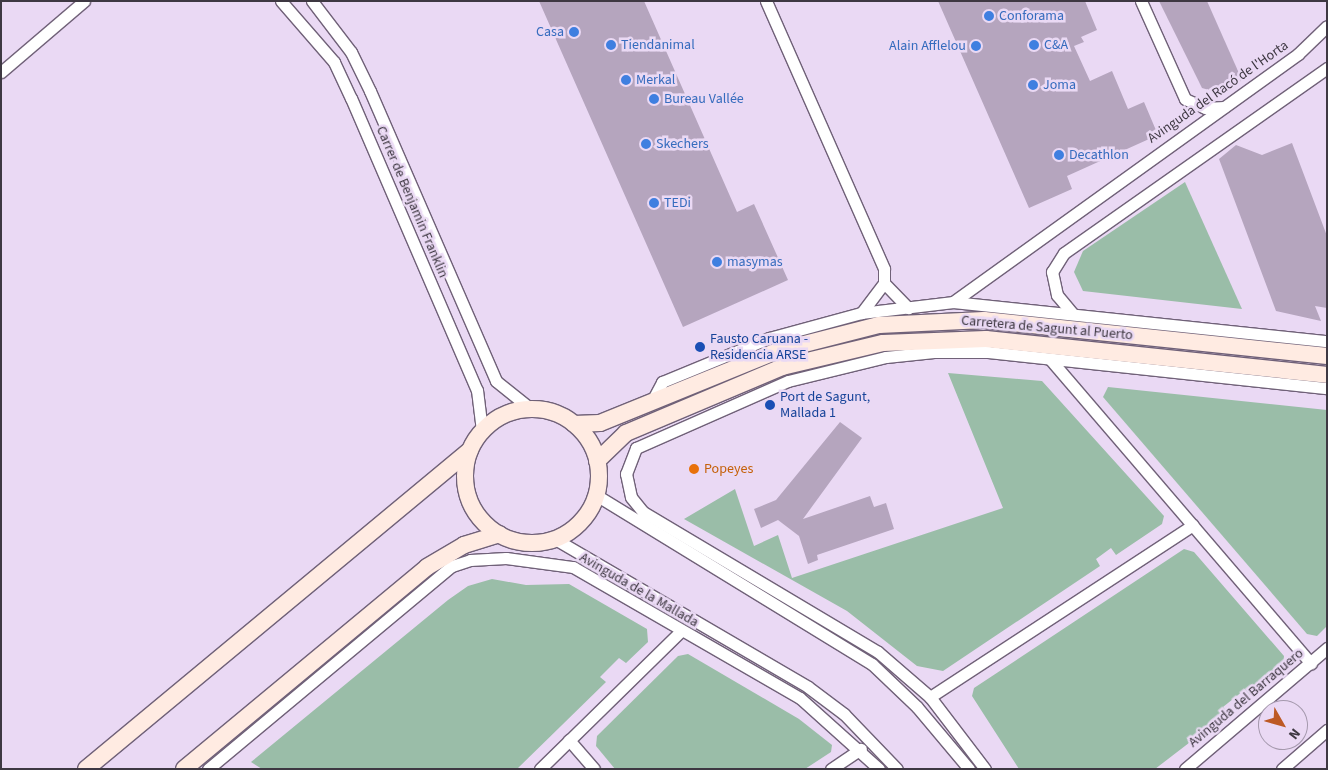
<!DOCTYPE html>
<meta charset="utf-8">
<style>
body{margin:0}
#map{position:relative;width:1328px;height:770px;overflow:hidden;background:#ead9f4;font-family:"Source Sans 3",sans-serif}
div>[style]{position:absolute}
[style*='--x']{left:calc(var(--x)*1px);top:calc(var(--y)*1px);width:calc(var(--w)*1px);rotate:calc(var(--a)*1deg)}
.green>*{inset:0;background:#9abda8}
.building>*{inset:0;background:#b5a5be}
.roads{filter:drop-shadow(1px 0 #706178) drop-shadow(-1px 0 #706178) drop-shadow(0 1px #706178) drop-shadow(0 -1px #706178)}
.street>*{height:11px;margin:-5.5px;padding:0 5.5px;transform-origin:5.5px;border-radius:5.5px;background:#fff}
.secondary>*{height:16px;margin:-8px;padding:0 8px;transform-origin:8px;border-radius:8px;background:#ffebe2}
.secondary>.ring{margin:-8px;padding:0;box-sizing:content-box;background:none;border:16px solid #ffebe2;border-radius:50%}
.dots>*{width:14px;height:14px;translate:-50% -50%;box-sizing:border-box;border:2px solid #ead9f4;border-radius:50%}
span{translate:-50% -50%;white-space:nowrap;text-align:center;line-height:1.15;-webkit-text-stroke:5px #ead9f4;paint-order:stroke}
.shop-label{font-size:14px;color:#366cbe}
.left{translate:0 -50%;text-align:left}
.right{translate:-100% -50%;text-align:right}
.street-label{font-size:14px;color:#3e3842}
.transit-label{font-size:14px;color:#164399}
.food-label{font-size:14px;color:#c56008}
.frame{position:absolute;inset:0;border:2px solid #3e3842;pointer-events:none}
.north{position:absolute;left:1258px;top:700px;width:50px;height:50px;box-sizing:border-box;background:#ead9f4;border:1px solid #a599ad;border-radius:50%;rotate:128deg;font-size:14px;font-weight:700;line-height:20px;text-align:center;color:#3e3842}
.north::after{content:'';display:block;margin:auto;width:18px;height:22px;background:#bd5924;clip-path:polygon(50% 0,100% 100%,50% 72%,0 100%)}
</style>
<div id="map">
<div class="green">
<div style="clip-path:polygon(1185px 182px,1242px 309px,1083px 291px,1074px 272px,1083px 251px)"></div>
<div style="clip-path:polygon(948px 373px,1042px 381px,1164px 516px,1162px 524px,1116px 555px,1111px 548px,1096px 559px,1100px 566px,943px 671px,917px 666px,847px 611px,684px 519px,735px 489px,754px 546px,778px 535px,792px 578px,1003px 508px)"></div>
<div style="clip-path:polygon(1108px 387px,1327px 410px,1327px 626px,1317px 636px,1307px 634px,1103px 397px)"></div>
<div style="clip-path:polygon(1184px 549px,1194px 552px,1284px 656px,1283px 667px,1249px 696px,1243px 691px,1223px 707px,1228px 713px,1155px 769px,1019px 769px,972px 696px,974px 688px)"></div>
<div style="clip-path:polygon(492px 579px,526px 585px,569px 584px,647px 629px,648px 642px,626px 663px,619px 658px,600px 677px,606px 682px,517px 769px,262px 769px,251px 762px,448px 600px,468px 586px)"></div>
<div style="clip-path:polygon(688px 654px,799px 719px,832px 745px,831px 752px,805px 769px,615px 769px,596px 746px,597px 736px,678px 656px)"></div>
</div>
<div class="building">
<div style="clip-path:polygon(539px 1px,644px 1px,737px 212px,754px 204px,788px 280px,683px 327px)"></div>
<div style="clip-path:polygon(938px 1px,1085px 1px,1097px 30px,1081px 37px,1084px 42px,1074px 46px,1090px 81px,1112px 71px,1128px 109px,1144px 102px,1158px 135px,1067px 176px,1072px 189px,1029px 208px)"></div>
<div style="clip-path:polygon(1159px 1px,1207px 1px,1242px 80px,1223px 94px,1202px 88px)"></div>
<div style="clip-path:polygon(1292px 143px,1327px 236px,1327px 308px,1315px 306px,1321px 321px,1276px 311px,1219px 159px,1236px 145px,1262px 155px)"></div>
<div style="clip-path:polygon(840px 422px,862px 438px,803px 519px,870px 496px,874px 507px,886px 503px,894px 529px,817px 555px,818px 560px,808px 564px,799px 536px,778px 520px,761px 528px,754px 509px,776px 500px)"></div>
</div>
<div class="roads">
<div class="street">
<div style="--x:281;--y:1;--w:81;--a:49"></div>
<div style="--x:334;--y:62;--w:40;--a:65"></div>
<div style="--x:351;--y:98;--w:318;--a:66.7"></div>
<div style="--x:477;--y:390;--w:41;--a:83"></div>
<div style="--x:312;--y:1;--w:64;--a:52.6"></div>
<div style="--x:351;--y:52;--w:43;--a:64"></div>
<div style="--x:370;--y:91;--w:316;--a:66.5"></div>
<div style="--x:496;--y:381;--w:45;--a:38.7"></div>
<div style="--x:766;--y:1;--w:293;--a:66.2"></div>
<div style="--x:884;--y:269;--w:14;--a:90"></div>
<div style="--x:884;--y:283;--w:38;--a:127"></div>
<div style="--x:1141;--y:1;--w:107;--a:65.8"></div>
<div style="--x:1185;--y:99;--w:22;--a:24"></div>
<div style="--x:1205;--y:108;--w:19;--a:-3"></div>
<div style="--x:1;--y:72;--w:109;--a:-40.5"></div>
<div style="--x:884;--y:283;--w:35;--a:46"></div>
<div style="--x:953;--y:302;--w:425;--a:-35.7"></div>
<div style="--x:1298;--y:54;--w:40;--a:-44"></div>
<div style="--x:1073;--y:314;--w:25;--a:-130"></div>
<div style="--x:1057;--y:295;--w:24;--a:-102"></div>
<div style="--x:1052;--y:272;--w:22;--a:-58"></div>
<div style="--x:1064;--y:253;--w:322;--a:-35.1"></div>
<div style="--x:1050;--y:359;--w:401;--a:49.4"></div>
<div style="--x:651;--y:403;--w:24;--a:-62"></div>
<div style="--x:662;--y:382;--w:116;--a:-22.4"></div>
<div style="--x:769;--y:338;--w:95;--a:-15.2"></div>
<div style="--x:861;--y:313;--w:93;--a:-6.8"></div>
<div style="--x:953;--y:302;--w:376;--a:6"></div>
<div style="--x:596;--y:495;--w:324;--a:31.5"></div>
<div style="--x:872;--y:664;--w:62;--a:43.7"></div>
<div style="--x:917;--y:707;--w:81;--a:50"></div>
<div style="--x:555;--y:539;--w:293;--a:30.3"></div>
<div style="--x:808;--y:687;--w:45;--a:36.9"></div>
<div style="--x:844;--y:714;--w:76;--a:46.1"></div>
<div style="--x:930;--y:697;--w:314;--a:-33.2"></div>
<div style="--x:569;--y:740;--w:38;--a:49"></div>
<div style="--x:208;--y:769;--w:317;--a:-39.8"></div>
<div style="--x:452;--y:566;--w:19;--a:-18"></div>
<div style="--x:470;--y:560;--w:36;--a:-3"></div>
<div style="--x:506;--y:558;--w:68;--a:7.7"></div>
<div style="--x:573;--y:567;--w:262;--a:30"></div>
<div style="--x:800;--y:698;--w:106;--a:41.9"></div>
<div style="--x:540;--y:769;--w:197;--a:-44.4"></div>
<div style="--x:831;--y:769;--w:36;--a:-34"></div>
<div style="--x:985;--y:769;--w:91;--a:-127.4"></div>
<div style="--x:930;--y:697;--w:69;--a:-139.1"></div>
<div style="--x:878;--y:652;--w:274;--a:-149.2"></div>
<div style="--x:643;--y:512;--w:19;--a:-129"></div>
<div style="--x:631;--y:497;--w:24;--a:-102"></div>
<div style="--x:626;--y:474;--w:28;--a:-69"></div>
<div style="--x:636;--y:448;--w:166;--a:-23.8"></div>
<div style="--x:788;--y:381;--w:101;--a:-13.8"></div>
<div style="--x:886;--y:357;--w:48;--a:-5.9"></div>
<div style="--x:934;--y:352;--w:54;--a:0"></div>
<div style="--x:988;--y:352;--w:341;--a:6.1"></div>
<div style="--x:1185;--y:769;--w:187;--a:-40.4"></div>
<div style="--x:1282;--y:769;--w:60;--a:-40.9"></div>
</div>
<div class="secondary">
<div class="ring" style="left:465px;top:409px;width:118px;height:118px"></div>
<div style="--x:574;--y:424;--w:26;--a:-2"></div>
<div style="--x:600;--y:423;--w:191;--a:-22.1"></div>
<div style="--x:777;--y:351;--w:105;--a:-14.3"></div>
<div style="--x:879;--y:325;--w:105;--a:-2.7"></div>
<div style="--x:984;--y:320;--w:345;--a:6"></div>
<div style="--x:597;--y:461;--w:40;--a:-44"></div>
<div style="--x:626;--y:433;--w:169;--a:-22.9"></div>
<div style="--x:782;--y:367;--w:104;--a:-13.4"></div>
<div style="--x:883;--y:343;--w:103;--a:-2.2"></div>
<div style="--x:986;--y:339;--w:343;--a:6"></div>
<div style="--x:86;--y:769;--w:499;--a:-39.7"></div>
<div style="--x:184;--y:769;--w:316;--a:-39.7"></div>
<div style="--x:427;--y:567;--w:43;--a:-30.7"></div>
<div style="--x:464;--y:545;--w:37;--a:-17"></div>
</div>
</div>
<div class="dots">
<div style="left:989px;top:16px;background:#3f7fe0"></div>
<div style="left:574px;top:32px;background:#3f7fe0"></div>
<div style="left:611px;top:45px;background:#3f7fe0"></div>
<div style="left:1034px;top:45px;background:#3f7fe0"></div>
<div style="left:976px;top:46px;background:#3f7fe0"></div>
<div style="left:626px;top:80px;background:#3f7fe0"></div>
<div style="left:1033px;top:85px;background:#3f7fe0"></div>
<div style="left:654px;top:99px;background:#3f7fe0"></div>
<div style="left:646px;top:144px;background:#3f7fe0"></div>
<div style="left:1059px;top:155px;background:#3f7fe0"></div>
<div style="left:654px;top:203px;background:#3f7fe0"></div>
<div style="left:717px;top:262px;background:#3f7fe0"></div>
<div style="left:700px;top:347px;background:#1a4fb4"></div>
<div style="left:770px;top:405px;background:#1a4fb4"></div>
<div style="left:694px;top:469px;background:#e8710a"></div>
</div>
<div class="shop-label">
<span class="left" style="left:999px;top:16px">Conforama</span>
<span class="right" style="left:564px;top:32px">Casa</span>
<span class="left" style="left:621px;top:45px">Tiendanimal</span>
<span class="left" style="left:1044px;top:45px">C&amp;A</span>
<span class="right" style="left:966px;top:46px">Alain Afflelou</span>
<span class="left" style="left:636px;top:80px">Merkal</span>
<span class="left" style="left:1043px;top:85px">Joma</span>
<span class="left" style="left:664px;top:99px">Bureau Vallée</span>
<span class="left" style="left:656px;top:144px">Skechers</span>
<span class="left" style="left:1069px;top:155px">Decathlon</span>
<span class="left" style="left:664px;top:203px">TEDi</span>
<span class="left" style="left:727px;top:262px">masymas</span>
</div>
<div class="street-label">
<span style="left:1218px;top:92px;rotate:-35deg">Avinguda del Racó de l'Horta</span>
<span style="left:412px;top:202px;rotate:67deg">Carrer de Benjamin Franklin</span>
<span style="left:1047px;top:328px;rotate:5deg">Carretera de Sagunt al Puerto</span>
<span style="left:639px;top:590px;rotate:30deg">Avinguda de la Mallada</span>
<span style="left:1246px;top:698px;rotate:-40deg">Avinguda del Barraquero</span>
</div>
<div class="transit-label">
<span class="left" style="left:710px;top:347px">Fausto Caruana -<br>Residencia ARSE</span>
<span class="left" style="left:780px;top:405px">Port de Sagunt,<br>Mallada 1</span>
</div>
<div class="food-label">
<span class="left" style="left:704px;top:469px">Popeyes</span>
</div>
<div class="frame"></div>
<div class="north">N</div>
</div>
